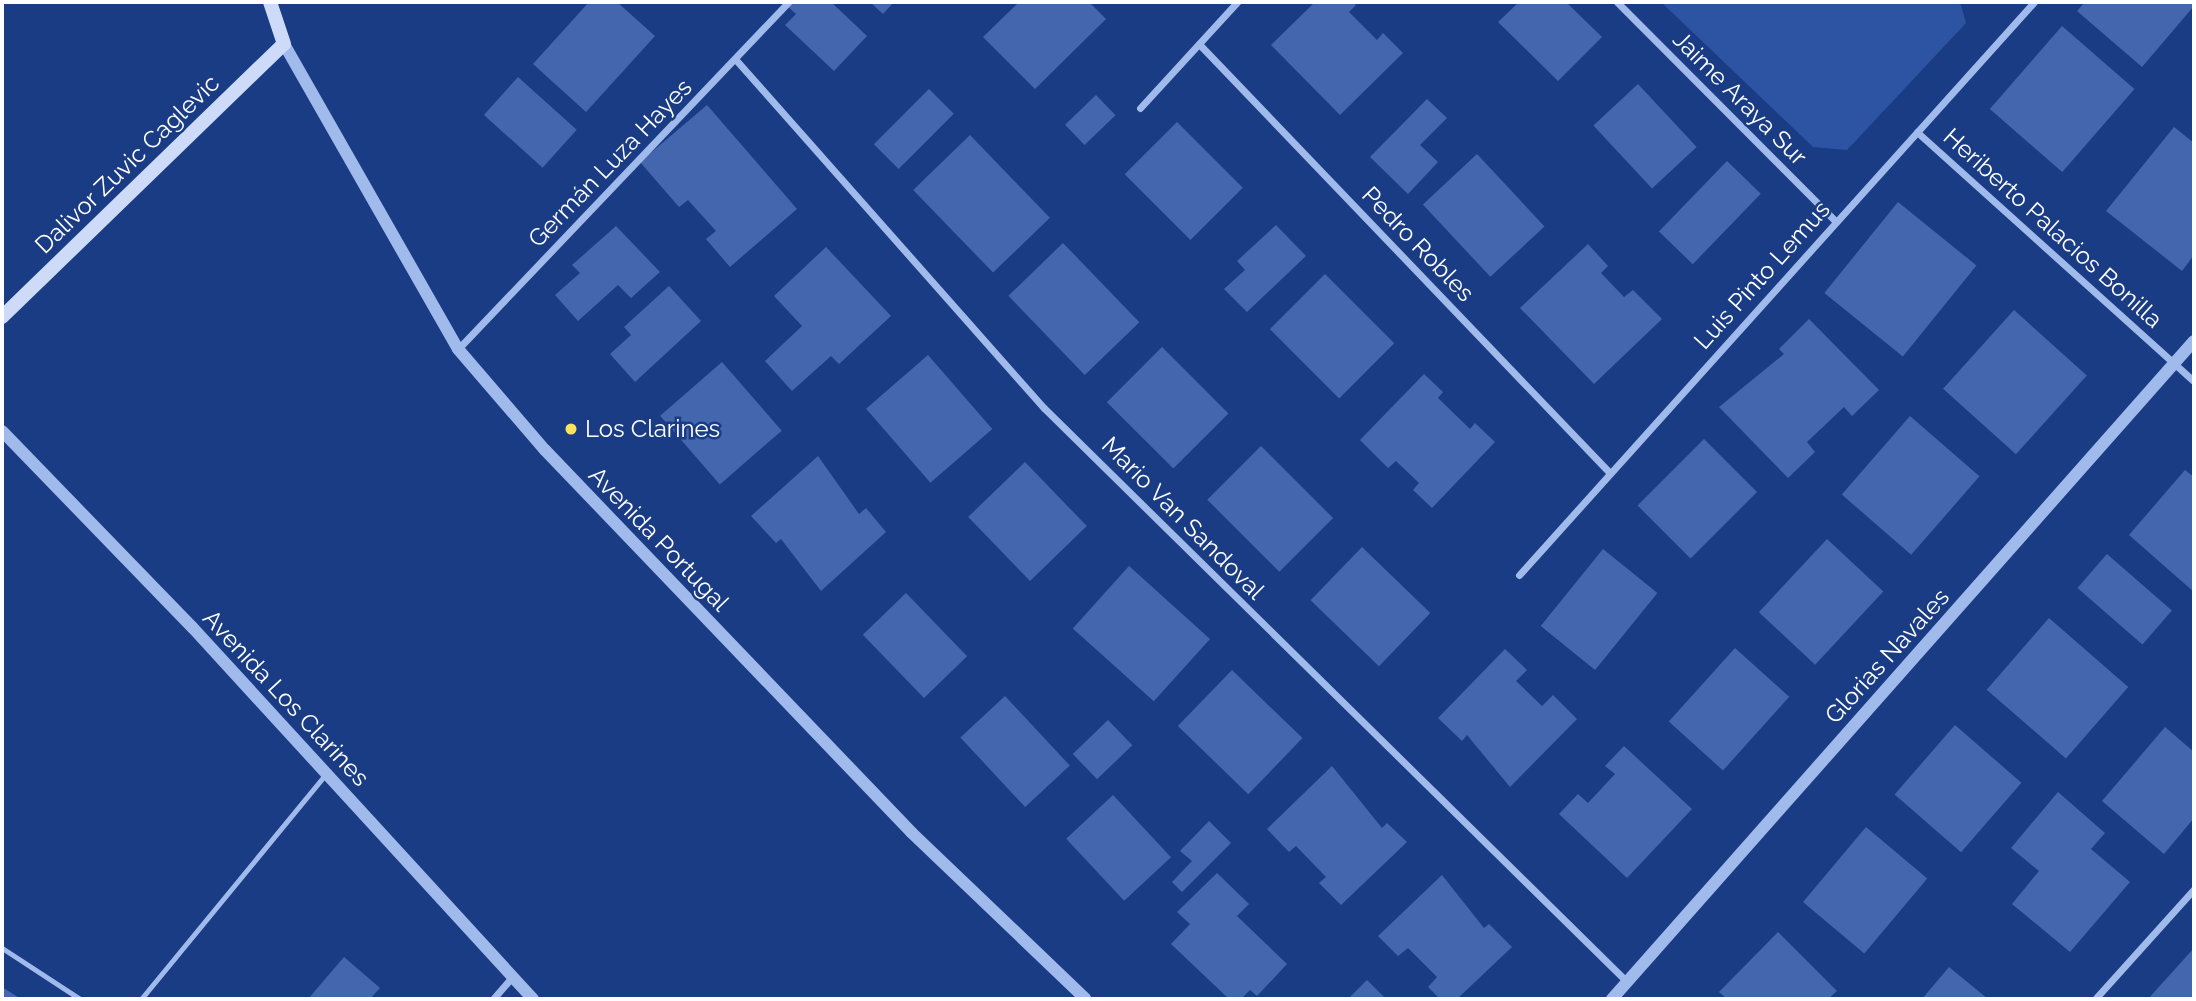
<!DOCTYPE html>
<meta charset="utf-8">
<style>
body{margin:0}
#map{position:relative;width:2196px;height:1001px;overflow:hidden;background:#1a3c85;font-family:Raleway,sans-serif}
div>[style]{position:absolute}
[style*='--x']{left:calc(var(--x)*1px);top:calc(var(--y)*1px);width:calc(var(--w)*1px);rotate:calc(var(--a)*1deg)}
.green>*{inset:0;background:#2d54a3}
.building>*{inset:0;background:#4366af;transform-origin:0 0}
.service>*{height:5px;margin:-2.5px;padding:0 2.5px;transform-origin:2.5px;border-radius:2.5px;background:#a1baec}
.minor>*{height:7px;margin:-3.5px;padding:0 3.5px;transform-origin:3.5px;border-radius:3.5px;background:#a1baec}
.tertiary>*{height:12px;margin:-6px;padding:0 6px;transform-origin:6px;border-radius:6px;background:#a1baec}
.secondary>*{height:14px;margin:-7px;padding:0 7px;transform-origin:7px;border-radius:7px;background:#cddbf8}
.dots>*{width:19px;height:19px;translate:-50% -50%;box-sizing:border-box;border:4px solid #1a3c85;border-radius:50%}
span{translate:-50% -50%;white-space:nowrap;text-align:center;line-height:1.15;-webkit-text-stroke:5px #1a3c85;paint-order:stroke}
.street-label{font-size:24px;color:#fff}
.poi-label{font-size:24px;color:#fff}
.left{translate:0 -50%;text-align:left}
.frame{position:absolute;inset:0;border:4px solid #fff;pointer-events:none}
</style>
<div id="map">
<div class="green">
<div style="clip-path:polygon(1661px 2px,1960px 2px,1966px 23px,1847px 150px,1813px 147px)"></div>
</div>
<div class="building">
<div style="clip-path:polygon(589px 2px,617px 2px,655px 36px,586px 112px,533px 64px)"></div>
<div style="clip-path:polygon(791px 2px,831px 2px,867px 36px,834px 71px,785px 25px,796px 14px,787px 6px)"></div>
<div style="clip-path:polygon(870px 2px,894px 2px,883px 14px)"></div>
<div style="clip-path:polygon(1019px 2px,1089px 2px,1106px 19px,1035px 89px,983px 37px)"></div>
<div style="clip-path:polygon(1315px 2px,1352px 2px,1356px 5px,1349px 12px,1377px 40px,1383px 33px,1403px 53px,1340px 115px,1271px 45px)"></div>
<div style="clip-path:polygon(1519px 2px,1566px 2px,1602px 37px,1558px 81px,1498px 22px)"></div>
<div style="clip-path:polygon(2085px 2px,2194px 2px,2194px 6px,2142px 67px,2077px 11px)"></div>
<div style="left:2062px;top:26px;width:96px;height:110px;rotate:41deg"></div>
<div style="left:518px;top:77px;width:79px;height:51px;rotate:42deg"></div>
<div style="left:1638px;top:84px;width:86px;height:61px;rotate:47deg"></div>
<div style="left:929px;top:89px;width:35px;height:78px;rotate:45deg"></div>
<div style="left:1096px;top:95px;width:28px;height:43px;rotate:46deg"></div>
<div style="clip-path:polygon(1427px 99px,1447px 118px,1420px 145px,1438px 162px,1408px 194px,1370px 157px)"></div>
<div style="clip-path:polygon(707px 105px,797px 209px,730px 267px,706px 239px,716px 231px,688px 200px,679px 207px,640px 162px)"></div>
<div style="left:1177px;top:122px;width:93px;height:74px;rotate:45deg"></div>
<div style="clip-path:polygon(2174px 127px,2194px 143px,2194px 255px,2182px 271px,2106px 211px)"></div>
<div style="left:970px;top:135px;width:115px;height:79px;rotate:46deg"></div>
<div style="left:1477px;top:154px;width:99px;height:74px;rotate:47deg"></div>
<div style="left:1727px;top:161px;width:47px;height:98px;rotate:44deg"></div>
<div style="left:1898px;top:202px;width:101px;height:117px;rotate:39deg"></div>
<div style="clip-path:polygon(1276px 225px,1306px 256px,1247px 312px,1224px 289px,1245px 270px,1237px 261px)"></div>
<div style="clip-path:polygon(616px 226px,660px 272px,631px 298px,618px 285px,578px 321px,555px 295px,580px 273px,572px 265px)"></div>
<div style="left:1063px;top:243px;width:110px;height:76px;rotate:46deg"></div>
<div style="clip-path:polygon(1588px 244px,1608px 266px,1601px 273px,1624px 297px,1633px 290px,1662px 319px,1594px 384px,1520px 308px)"></div>
<div style="clip-path:polygon(826px 247px,891px 316px,839px 364px,831px 356px,792px 391px,765px 361px,802px 326px,774px 296px)"></div>
<div style="left:1325px;top:274px;width:98px;height:78px;rotate:45deg"></div>
<div style="clip-path:polygon(669px 286px,701px 321px,635px 382px,610px 354px,631px 335px,624px 327px)"></div>
<div style="left:2014px;top:310px;width:98px;height:106px;rotate:42deg"></div>
<div style="clip-path:polygon(1809px 319px,1879px 390px,1852px 416px,1844px 407px,1807px 442px,1815px 452px,1788px 478px,1719px 407px,1784px 354px,1779px 349px)"></div>
<div style="left:1162px;top:347px;width:94px;height:78px;rotate:45deg"></div>
<div style="left:928px;top:355px;width:98px;height:82px;rotate:49deg"></div>
<div style="left:722px;top:362px;width:91px;height:82px;rotate:49deg"></div>
<div style="clip-path:polygon(1424px 374px,1443px 392px,1438px 398px,1470px 429px,1475px 423px,1495px 442px,1432px 508px,1413px 490px,1419px 483px,1396px 461px,1388px 468px,1360px 440px)"></div>
<div style="left:1910px;top:416px;width:92px;height:104px;rotate:41deg"></div>
<div style="left:1704px;top:439px;width:75px;height:94px;rotate:45deg"></div>
<div style="left:1261px;top:446px;width:102px;height:76px;rotate:45deg"></div>
<div style="clip-path:polygon(818px 456px,859px 514px,866px 508px,886px 532px,821px 591px,781px 539px,776px 543px,751px 516px)"></div>
<div style="left:1025px;top:462px;width:89px;height:79px;rotate:46deg"></div>
<div style="clip-path:polygon(2185px 470px,2194px 477px,2194px 592px,2129px 535px)"></div>
<div style="left:1827px;top:539px;width:77px;height:100px;rotate:43deg"></div>
<div style="left:1362px;top:547px;width:95px;height:74px;rotate:44deg"></div>
<div style="left:1603px;top:549px;width:70px;height:99px;rotate:39deg"></div>
<div style="left:2107px;top:554px;width:86px;height:45px;rotate:41deg"></div>
<div style="left:1129px;top:566px;width:109px;height:84px;rotate:42deg"></div>
<div style="left:906px;top:593px;width:88px;height:60px;rotate:46deg"></div>
<div style="left:2049px;top:618px;width:105px;height:95px;rotate:41deg"></div>
<div style="left:1735px;top:648px;width:73px;height:99px;rotate:42deg"></div>
<div style="clip-path:polygon(1505px 649px,1527px 670px,1516px 681px,1542px 706px,1553px 695px,1577px 719px,1510px 787px,1467px 735px,1462px 741px,1438px 718px)"></div>
<div style="left:1232px;top:670px;width:98px;height:78px;rotate:44deg"></div>
<div style="left:1005px;top:696px;width:95px;height:61px;rotate:47deg"></div>
<div style="left:1108px;top:720px;width:35px;height:49px;rotate:46deg"></div>
<div style="left:1955px;top:725px;width:88px;height:92px;rotate:41deg"></div>
<div style="clip-path:polygon(2165px 727px,2194px 752px,2194px 818px,2164px 854px,2102px 801px)"></div>
<div style="clip-path:polygon(1624px 746px,1692px 809px,1627px 878px,1559px 814px,1578px 794px,1588px 803px,1615px 774px,1605px 766px)"></div>
<div style="clip-path:polygon(1332px 766px,1382px 828px,1387px 823px,1407px 842px,1341px 905px,1319px 883px,1326px 877px,1296px 846px,1289px 852px,1267px 829px)"></div>
<div style="clip-path:polygon(2058px 792px,2105px 833px,2091px 849px,2130px 882px,2070px 952px,2012px 904px,2039px 871px,2011px 848px)"></div>
<div style="left:1113px;top:795px;width:85px;height:64px;rotate:47deg"></div>
<div style="clip-path:polygon(1209px 821px,1231px 843px,1182px 892px,1172px 882px,1192px 861px,1180px 851px)"></div>
<div style="left:1866px;top:827px;width:80px;height:98px;rotate:40deg"></div>
<div style="clip-path:polygon(1217px 873px,1249px 904px,1237px 916px,1287px 964px,1257px 996px,1250px 990px,1241px 999px,1229px 999px,1171px 944px,1190px 924px,1177px 912px)"></div>
<div style="clip-path:polygon(1442px 875px,1484px 928px,1489px 924px,1512px 947px,1457px 999px,1440px 999px,1428px 987px,1437px 977px,1408px 948px,1398px 956px,1378px 936px)"></div>
<div style="clip-path:polygon(1778px 932px,1837px 991px,1828px 999px,1727px 999px,1719px 992px)"></div>
<div style="clip-path:polygon(2194px 948px,2194px 999px,2148px 999px)"></div>
<div style="clip-path:polygon(344px 957px,380px 988px,370px 999px,308px 999px)"></div>
<div style="clip-path:polygon(1949px 967px,1988px 999px,1922px 999px)"></div>
<div style="clip-path:polygon(1367px 980px,1386px 999px,1348px 999px)"></div>
<div style="clip-path:polygon(2px 987px,21px 999px,2px 999px)"></div>
</div>
<div class="service">
<div style="--x:2;--y:948;--w:93;--a:33.2"></div>
<div style="--x:141;--y:999;--w:290;--a:-50.6"></div>
</div>
<div class="minor">
<div style="--x:1617;--y:2;--w:310;--a:45.1"></div>
<div style="--x:1199;--y:44;--w:593;--a:46.23"></div>
<div style="--x:736;--y:60;--w:465;--a:48.5"></div>
<div style="--x:1044;--y:408;--w:818;--a:44.55"></div>
<div style="--x:1140;--y:108;--w:144;--a:-47.5"></div>
<div style="--x:1917;--y:132;--w:372;--a:42"></div>
<div style="--x:458;--y:349;--w:479;--a:-46.4"></div>
<div style="--x:1519;--y:575;--w:770;--a:-48.05"></div>
<div style="--x:493;--y:999;--w:28;--a:-49"></div>
<div style="--x:2095;--y:999;--w:148;--a:-48"></div>
</div>
<div class="tertiary">
<div style="--x:284;--y:44;--w:351;--a:60.3"></div>
<div style="--x:458;--y:349;--w:133;--a:49.3"></div>
<div style="--x:545;--y:450;--w:530;--a:46.22"></div>
<div style="--x:912;--y:833;--w:240;--a:43.7"></div>
<div style="--x:2;--y:431;--w:274;--a:45.9"></div>
<div style="--x:193;--y:628;--w:503;--a:47.5"></div>
<div style="--x:1612;--y:999;--w:878;--a:-48.51"></div>
</div>
<div class="secondary">
<div style="--x:2;--y:317;--w:392;--a:-44.1"></div>
<div style="--x:284;--y:44;--w:44;--a:-108.4"></div>
</div>
<div class="dots">
<div style="left:571px;top:429px;background:#fde35d"></div>
</div>
<div class="street-label">
<span style="left:1740px;top:98px;rotate:45deg">Jaime Araya Sur</span>
<span style="left:610px;top:163px;rotate:-46deg">Germán Luza Hayes</span>
<span style="left:127px;top:164px;rotate:-44deg">Dalivor Zuvic Caglevic</span>
<span style="left:2053px;top:228px;rotate:42deg">Heriberto Palacios Bonilla</span>
<span style="left:1418px;top:244px;rotate:46deg">Pedro Robles</span>
<span style="left:1762px;top:275px;rotate:-48deg">Luis Pinto Lemus</span>
<span style="left:1183px;top:518px;rotate:45deg">Mario Van Sandoval</span>
<span style="left:659px;top:539px;rotate:46deg">Avenida Portugal</span>
<span style="left:1887px;top:656px;rotate:-48deg">Glorias Navales</span>
<span style="left:286px;top:698px;rotate:47deg">Avenida Los Clarines</span>
</div>
<div class="poi-label">
<span class="left" style="left:585px;top:429px">Los Clarines</span>
</div>
<div class="frame"></div>
</div>
